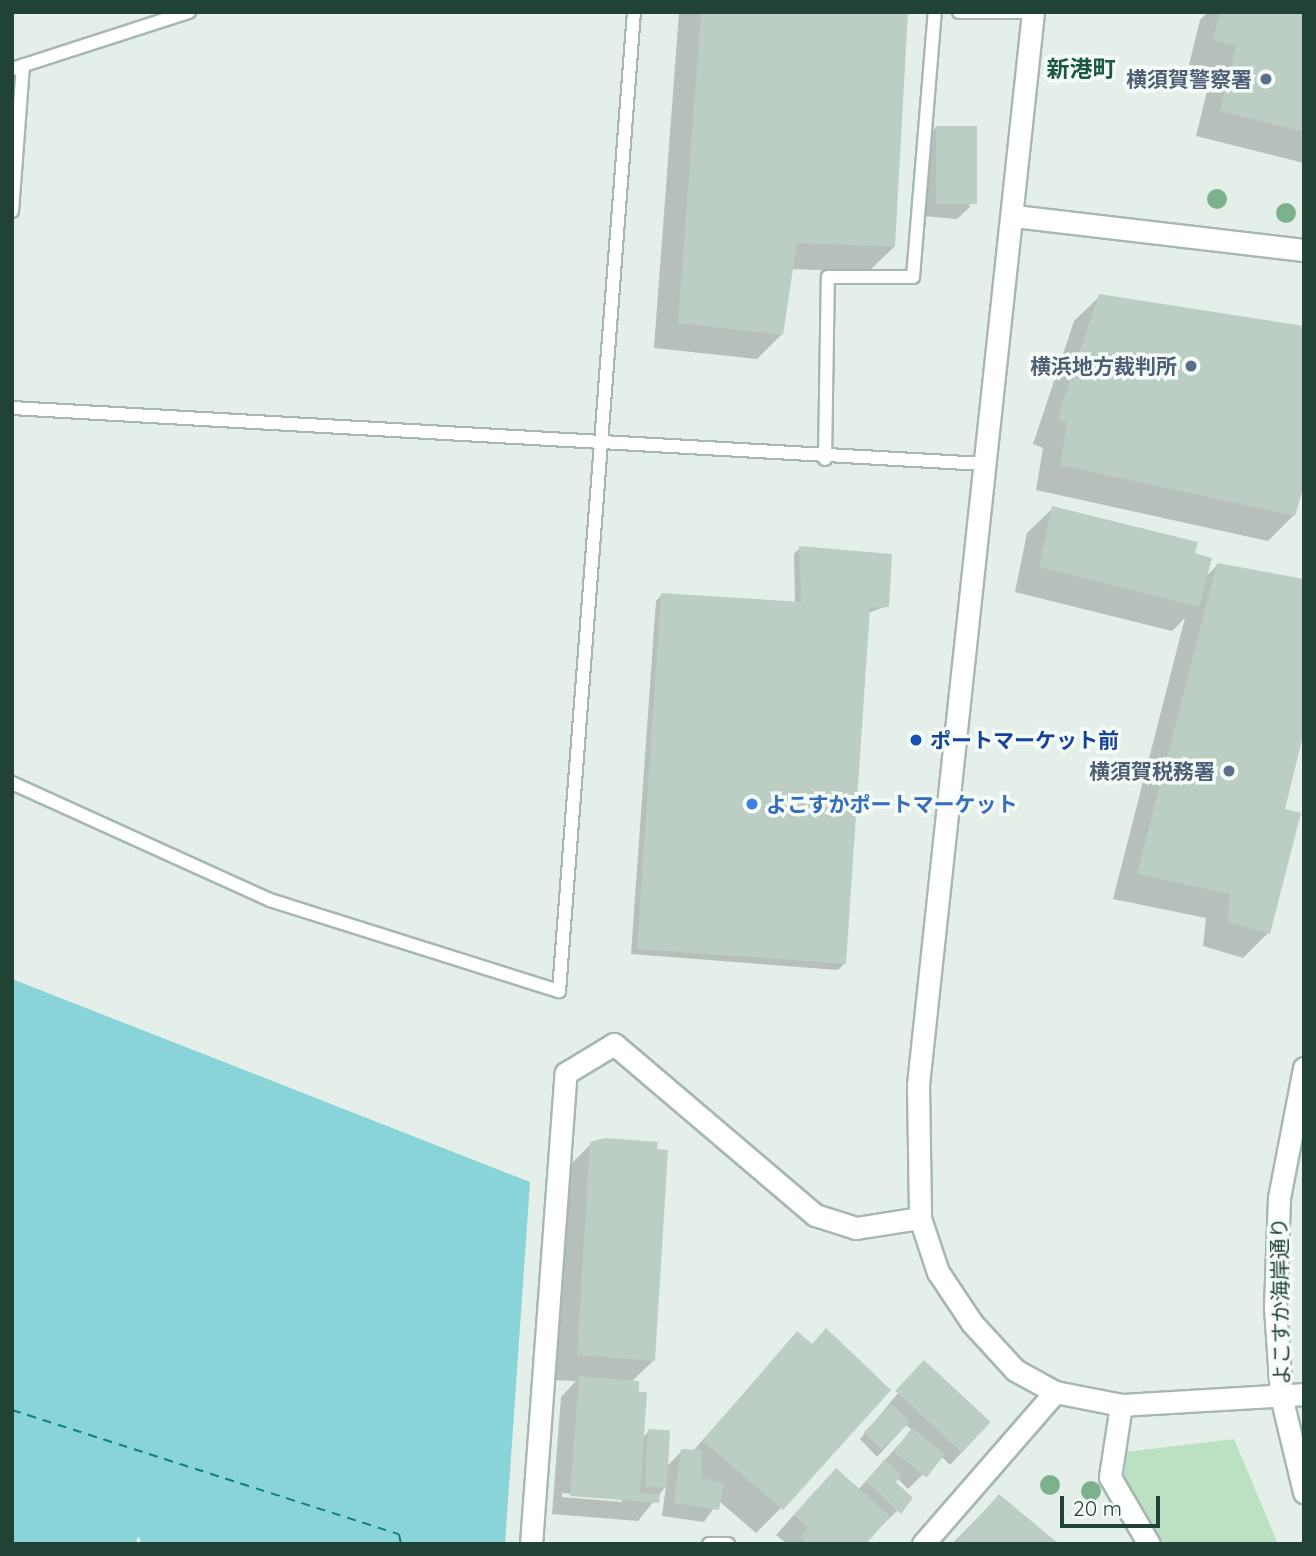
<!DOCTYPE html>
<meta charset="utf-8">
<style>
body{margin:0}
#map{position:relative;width:1316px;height:1556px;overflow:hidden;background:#e4efe9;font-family:Quicksand,"Noto Sans JP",sans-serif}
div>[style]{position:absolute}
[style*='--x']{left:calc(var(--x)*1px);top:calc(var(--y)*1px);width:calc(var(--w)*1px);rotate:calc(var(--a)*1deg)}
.green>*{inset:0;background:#bce1c2}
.water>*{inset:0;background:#88d4d8}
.shadow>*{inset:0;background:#0003}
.ferry>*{height:2px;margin-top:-1px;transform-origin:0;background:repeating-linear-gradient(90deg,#157e85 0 9px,transparent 0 16px)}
.building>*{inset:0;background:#bccdc4;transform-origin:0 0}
.roads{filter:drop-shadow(2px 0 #a6b8b0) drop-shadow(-2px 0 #a6b8b0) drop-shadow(0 2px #a6b8b0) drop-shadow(0 -2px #a6b8b0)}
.lane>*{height:12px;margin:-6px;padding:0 6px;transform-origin:6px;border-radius:6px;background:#fff}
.street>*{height:21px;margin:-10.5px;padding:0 10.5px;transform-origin:10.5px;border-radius:10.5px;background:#fff}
.secondary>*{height:21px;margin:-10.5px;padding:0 10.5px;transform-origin:10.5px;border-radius:10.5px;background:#fff}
.trees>*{width:20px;height:20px;margin:-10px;border-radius:50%;background:#7db08c}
.dots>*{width:19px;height:19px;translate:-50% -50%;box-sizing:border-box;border:4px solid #f5fbf7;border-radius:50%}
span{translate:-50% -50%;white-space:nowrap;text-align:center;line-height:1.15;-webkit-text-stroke:7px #f5fbf7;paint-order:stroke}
.service-label{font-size:21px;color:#4e5e75;font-weight:700}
.right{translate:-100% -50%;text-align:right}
.transit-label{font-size:21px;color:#164399;font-weight:700}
.left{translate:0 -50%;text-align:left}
.shop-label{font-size:21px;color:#366cbe;font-weight:700}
.street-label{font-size:21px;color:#214336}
.neighbourhood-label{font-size:23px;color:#1b5742;font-weight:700}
.frame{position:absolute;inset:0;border:14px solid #214336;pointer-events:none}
.scale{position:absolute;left:1060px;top:1496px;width:100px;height:32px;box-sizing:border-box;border:4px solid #214336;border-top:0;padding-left:9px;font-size:21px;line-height:24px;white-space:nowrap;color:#214336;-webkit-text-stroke:5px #f5fbf7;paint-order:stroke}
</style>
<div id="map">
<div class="green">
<div style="clip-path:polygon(1234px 1439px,1278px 1544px,1162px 1544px,1141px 1524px,1124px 1487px,1126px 1452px)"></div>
</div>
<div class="water">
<div style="clip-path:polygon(12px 979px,530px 1182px,505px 1544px,142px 1544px,138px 1536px,136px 1544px,12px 1544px)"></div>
</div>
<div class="shadow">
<div style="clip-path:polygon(679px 12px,906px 12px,894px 247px,868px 272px,791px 269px,782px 334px,757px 359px,654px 348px)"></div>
<div style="clip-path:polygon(1208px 12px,1304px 15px,1304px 163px,1196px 136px,1212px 71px,1189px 65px,1200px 20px)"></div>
<div style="clip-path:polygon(936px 127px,970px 207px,957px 219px,922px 216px,924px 140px)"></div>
<div style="clip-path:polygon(1100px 296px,1294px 515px,1268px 541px,1036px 490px,1043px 448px,1033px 444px,1074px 321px)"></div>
<div style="clip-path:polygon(1053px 508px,1193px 555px,1205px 578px,1218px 564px,1283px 810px,1268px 933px,1243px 958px,1203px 946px,1206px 918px,1113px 899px,1185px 618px,1172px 631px,1015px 592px,1027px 533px)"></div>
<div style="clip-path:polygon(800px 548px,887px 606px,868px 613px,844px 964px,838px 970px,631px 954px,656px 601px,662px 595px,795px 603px,794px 554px)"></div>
<div style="clip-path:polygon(evenodd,591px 1144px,654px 1360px,631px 1382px,642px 1438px,649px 1431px,666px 1467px,682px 1451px,693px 1451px,797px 1333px,781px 1508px,756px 1533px,719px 1501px,704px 1522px,662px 1516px,666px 1486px,638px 1521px,552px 1514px,561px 1397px,576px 1381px,552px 1380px,566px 1169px,591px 1144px,562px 1493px,622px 1498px,622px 1502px,562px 1497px,562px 1493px)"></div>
<div style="clip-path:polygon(924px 1362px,962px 1452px,950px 1465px,941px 1456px,908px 1489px,897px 1478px,893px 1482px,910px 1498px,863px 1544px,787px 1544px,776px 1535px,817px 1489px,858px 1490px,912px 1430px,906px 1425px,877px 1457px,860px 1439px)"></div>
<div style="clip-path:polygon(999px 1496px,1057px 1544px,952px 1544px)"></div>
</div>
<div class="ferry">
<div style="--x:12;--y:1410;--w:406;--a:17.8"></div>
<div style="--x:399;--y:1534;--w:10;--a:79"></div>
</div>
<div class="building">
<div style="clip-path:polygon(701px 12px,908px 12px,895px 247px,797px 243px,783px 335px,678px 323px)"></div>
<div style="clip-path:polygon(1220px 12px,1304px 13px,1304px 132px,1220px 111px,1236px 46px,1213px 40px)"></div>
<div style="left:936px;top:126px;width:41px;height:78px"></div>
<div style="clip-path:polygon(1099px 294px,1304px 326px,1304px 485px,1295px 516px,1060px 465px,1067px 423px,1057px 419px)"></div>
<div style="clip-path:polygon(1052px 506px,1198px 542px,1195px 553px,1212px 558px,1199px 607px,1039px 567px)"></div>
<div style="clip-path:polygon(799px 546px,892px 554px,889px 607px,870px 608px,846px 964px,637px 949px,661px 593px,801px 602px)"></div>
<div style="clip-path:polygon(1217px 563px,1304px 579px,1304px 732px,1285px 809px,1301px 813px,1270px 934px,1227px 922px,1230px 894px,1137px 874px)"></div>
<div style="clip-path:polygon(605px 1138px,658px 1142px,657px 1149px,668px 1150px,655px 1361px,577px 1355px,590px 1142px)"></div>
<div style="clip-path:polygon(826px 1328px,891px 1390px,783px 1510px,703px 1441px,797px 1331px,812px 1344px)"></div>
<div style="left:924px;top:1360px;width:91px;height:42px;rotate:43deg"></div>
<div style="clip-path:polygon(579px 1376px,639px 1381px,639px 1392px,647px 1392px,640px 1493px,660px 1494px,659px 1503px,570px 1496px)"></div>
<div style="left:892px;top:1404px;width:25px;height:40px;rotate:45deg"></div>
<div style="left:912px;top:1428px;width:42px;height:30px;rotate:38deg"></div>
<div style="left:648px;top:1429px;width:22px;height:58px;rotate:3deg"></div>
<div style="clip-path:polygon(681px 1449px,702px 1450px,702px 1478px,724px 1483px,719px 1510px,674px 1503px)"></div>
<div style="clip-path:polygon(885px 1459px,902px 1475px,896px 1482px,913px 1498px,901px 1514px,866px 1481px)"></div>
<div style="clip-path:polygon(836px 1468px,890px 1516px,866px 1544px,808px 1544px,801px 1538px,808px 1527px,794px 1515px)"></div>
<div style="clip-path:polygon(999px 1494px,1059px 1544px,955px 1544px)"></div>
</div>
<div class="roads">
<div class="lane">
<div style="--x:959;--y:12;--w:63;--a:0"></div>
<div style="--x:12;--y:69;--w:186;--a:-17.9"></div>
<div style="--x:12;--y:211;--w:146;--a:-85.7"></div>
<div style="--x:12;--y:408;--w:974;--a:3.3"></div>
<div style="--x:825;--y:459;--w:182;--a:-89.1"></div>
<div style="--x:828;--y:277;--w:85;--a:0"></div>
<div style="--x:913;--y:277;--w:266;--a:-85.3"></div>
<div style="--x:12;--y:783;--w:283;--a:24.4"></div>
<div style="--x:270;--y:900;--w:303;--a:17.5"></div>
<div style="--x:559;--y:991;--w:982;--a:-85.62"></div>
<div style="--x:709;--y:1544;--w:19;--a:0"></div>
</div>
<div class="street">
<div style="--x:1121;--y:1405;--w:73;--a:98.7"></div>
<div style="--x:1110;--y:1477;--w:78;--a:59.8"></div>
<div style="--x:531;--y:1544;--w:472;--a:-85.8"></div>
<div style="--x:566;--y:1073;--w:56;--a:-31.1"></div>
<div style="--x:614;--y:1044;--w:264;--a:40.4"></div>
<div style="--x:815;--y:1215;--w:43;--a:17.6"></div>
<div style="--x:856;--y:1228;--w:65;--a:-8.9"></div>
<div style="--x:923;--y:1544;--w:201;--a:-49"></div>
</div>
<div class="secondary">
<div style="--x:1033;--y:12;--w:1079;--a:96.12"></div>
<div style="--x:918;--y:1085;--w:133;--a:89.1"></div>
<div style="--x:920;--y:1218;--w:57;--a:71.6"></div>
<div style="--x:938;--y:1272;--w:61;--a:56.3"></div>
<div style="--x:972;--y:1323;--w:64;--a:47.5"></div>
<div style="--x:1015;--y:1370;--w:46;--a:28.8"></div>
<div style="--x:1055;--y:1392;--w:67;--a:11.1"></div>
<div style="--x:1121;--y:1405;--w:183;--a:-3.4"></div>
<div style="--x:1014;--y:216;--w:292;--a:6.7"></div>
<div style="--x:1304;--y:1068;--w:132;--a:100.9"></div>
<div style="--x:1279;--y:1198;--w:109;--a:92.1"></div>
<div style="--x:1275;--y:1307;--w:89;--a:86.1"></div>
<div style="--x:1281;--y:1396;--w:99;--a:76.5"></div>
</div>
</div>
<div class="trees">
<div style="left:1217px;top:199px"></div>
<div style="left:1286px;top:213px"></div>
<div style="left:1050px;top:1485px"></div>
<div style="left:1091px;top:1491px"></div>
</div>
<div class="dots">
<div style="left:1266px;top:79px;background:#5c6f8a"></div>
<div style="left:1191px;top:366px;background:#5c6f8a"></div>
<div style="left:916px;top:740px;background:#1a4fb4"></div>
<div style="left:1229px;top:771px;background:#5c6f8a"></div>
<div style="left:752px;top:804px;background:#3f7fe0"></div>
</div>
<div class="service-label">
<span class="right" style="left:1252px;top:79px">横須賀警察署</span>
<span class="right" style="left:1177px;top:366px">横浜地方裁判所</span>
<span class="right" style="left:1215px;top:771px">横須賀税務署</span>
</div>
<div class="transit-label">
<span class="left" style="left:930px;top:740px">ポートマーケット前</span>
</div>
<div class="shop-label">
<span class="left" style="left:766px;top:804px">よこすかポートマーケット</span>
</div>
<div class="street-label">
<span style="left:1280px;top:1301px;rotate:-91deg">よこすか海岸通り</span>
</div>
<div class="neighbourhood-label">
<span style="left:1081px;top:69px">新港町</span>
</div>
<div class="frame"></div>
<div class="scale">20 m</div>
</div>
